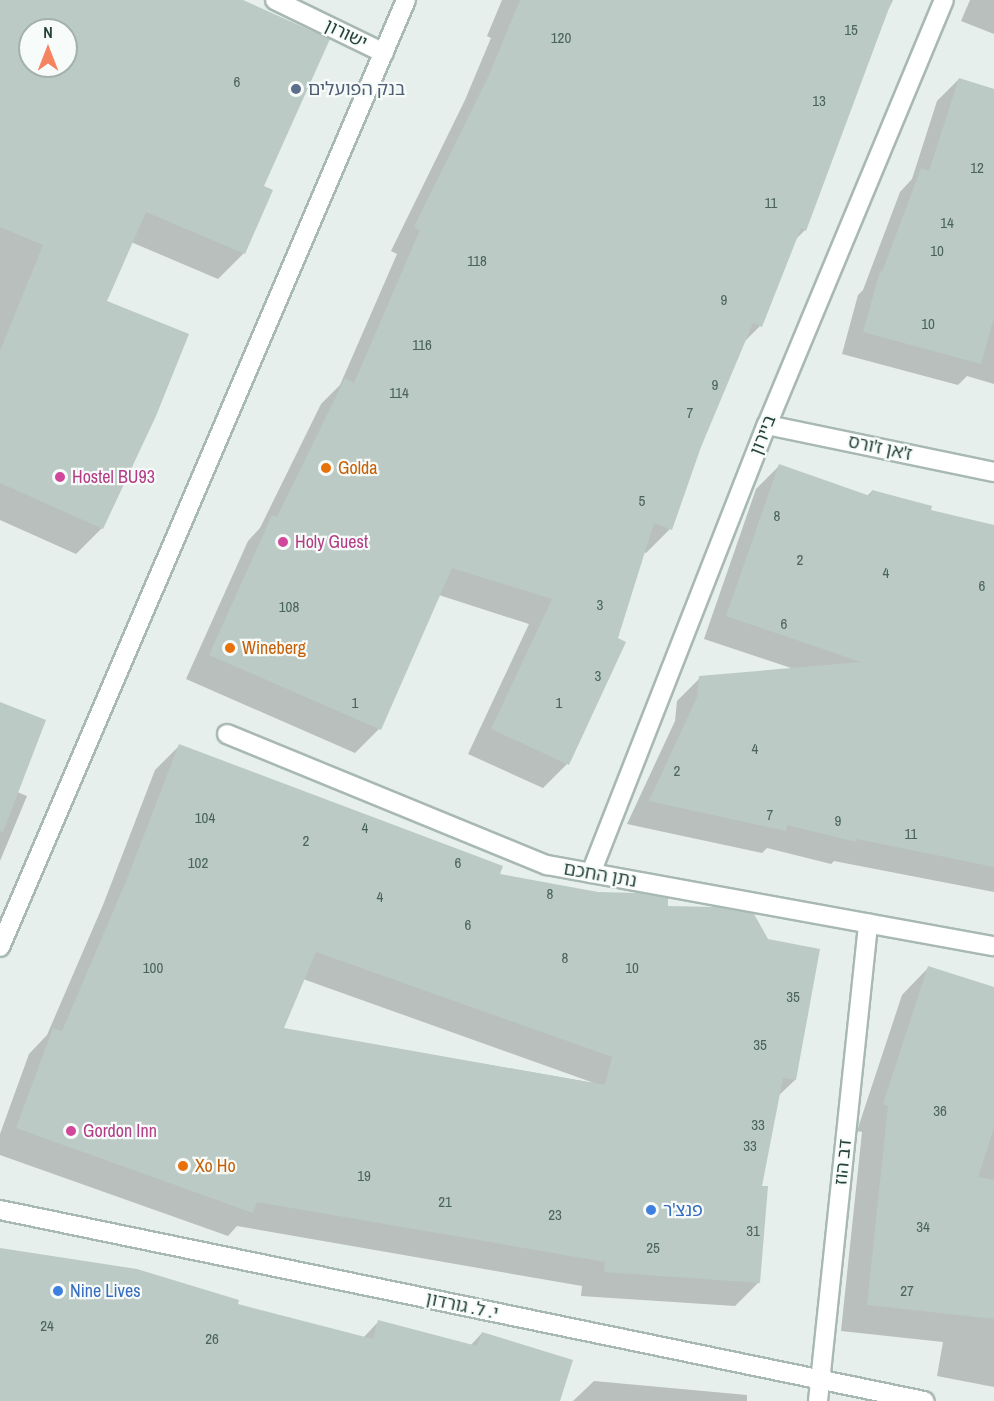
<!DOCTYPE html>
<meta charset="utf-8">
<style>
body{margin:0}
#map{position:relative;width:994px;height:1401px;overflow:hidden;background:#e6efeb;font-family:"Archivo Narrow","Noto Sans Hebrew",sans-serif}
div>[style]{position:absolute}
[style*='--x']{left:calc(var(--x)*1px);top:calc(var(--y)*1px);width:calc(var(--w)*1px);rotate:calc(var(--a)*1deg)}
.shadow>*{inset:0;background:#0003}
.building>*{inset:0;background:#bbcac4}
.roads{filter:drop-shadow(2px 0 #a8b8b2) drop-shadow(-2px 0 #a8b8b2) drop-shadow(0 2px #a8b8b2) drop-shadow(0 -2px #a8b8b2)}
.minor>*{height:18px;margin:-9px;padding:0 9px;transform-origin:9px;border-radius:9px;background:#fff}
.dots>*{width:16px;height:16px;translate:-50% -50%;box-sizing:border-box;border:3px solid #f7fbf9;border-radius:50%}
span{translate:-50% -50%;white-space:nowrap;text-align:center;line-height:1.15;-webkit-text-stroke:4.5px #f7fbf9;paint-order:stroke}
.number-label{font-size:15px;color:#4a645c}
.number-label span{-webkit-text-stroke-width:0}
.street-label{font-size:18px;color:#24423a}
.service-label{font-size:18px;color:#4e5e75}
.left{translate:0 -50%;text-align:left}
.food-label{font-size:18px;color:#c56008}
.hotel-label{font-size:18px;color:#b23c85}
.shop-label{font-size:18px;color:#366cbe}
.north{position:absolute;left:18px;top:18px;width:60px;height:60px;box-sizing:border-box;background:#f7fbf9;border:2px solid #a3b1ad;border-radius:50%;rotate:0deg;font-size:16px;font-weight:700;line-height:24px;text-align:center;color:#24423a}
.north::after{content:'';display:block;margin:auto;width:21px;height:27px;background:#f4845f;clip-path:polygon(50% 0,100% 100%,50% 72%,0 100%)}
</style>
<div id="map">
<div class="shadow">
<div style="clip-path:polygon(evenodd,0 0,238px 0,262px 187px,244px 253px,218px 279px,131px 242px,105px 302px,102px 528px,76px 554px,0 520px,0 0,30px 30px,66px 30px,66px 66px,30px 66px,30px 30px)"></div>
<div style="clip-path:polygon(502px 0,893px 0,878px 31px,805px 230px,794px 241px,760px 326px,743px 343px,699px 446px,670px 529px,646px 553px,643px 552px,616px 639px,624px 643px,567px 764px,543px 788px,468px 754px,529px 624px,439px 595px,379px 729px,355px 753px,186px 679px,248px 541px,260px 528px,321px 404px,340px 385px,397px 254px,391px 251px,465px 100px,491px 38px,487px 36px)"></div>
<div style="clip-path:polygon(970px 0,994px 0,994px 34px,961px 21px)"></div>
<div style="clip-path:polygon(959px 79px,994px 91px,994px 384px,967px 376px,958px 385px,842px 354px,858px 295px,863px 290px,900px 192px,912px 179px,937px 101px)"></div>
<div style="clip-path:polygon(779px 466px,867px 496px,872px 491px,929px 511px,994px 526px,994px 892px,834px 861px,831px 864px,767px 848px,762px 853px,627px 824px,675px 721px,677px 701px,700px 678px,794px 669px,704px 639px,756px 489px)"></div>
<div style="clip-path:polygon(0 703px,17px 792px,27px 796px,0 861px)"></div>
<div style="clip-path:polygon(evenodd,179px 746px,498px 875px,666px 908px,795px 1080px,777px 1097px,760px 1187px,759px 1282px,735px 1306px,581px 1296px,582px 1286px,237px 1226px,228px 1236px,0 1155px,0 1134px,29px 1054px,47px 1035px,103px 905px,155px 770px,179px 746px,303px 979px,594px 1083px,282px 1029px,303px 979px)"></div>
<div style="clip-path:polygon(928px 968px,994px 989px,994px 1387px,937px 1376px,943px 1342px,841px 1331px,862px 1132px,857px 1131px,902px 995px)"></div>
<div style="clip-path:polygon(0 1249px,363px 1338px,378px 1322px,470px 1346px,482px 1333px,559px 1401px,0 1401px)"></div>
<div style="clip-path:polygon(594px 1381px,747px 1395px,747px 1401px,573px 1401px)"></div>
</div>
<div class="building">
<div style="clip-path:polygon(evenodd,0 0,243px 0,330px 39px,264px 186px,273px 190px,245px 254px,146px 212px,107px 301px,189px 334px,156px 416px,103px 529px,0 483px,0 351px,43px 245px,0 227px,0 0,30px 30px,66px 30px,66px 66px,30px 66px,30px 30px)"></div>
<div style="clip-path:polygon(520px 0,892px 0,806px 231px,801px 228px,762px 327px,753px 323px,701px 447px,672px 530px,654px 523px,618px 638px,626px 642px,569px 765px,491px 729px,552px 599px,452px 568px,381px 730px,209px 655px,272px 515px,277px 517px,345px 378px,354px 383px,420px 230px,414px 227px,489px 75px)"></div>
<div style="clip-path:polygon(959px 78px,994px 89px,994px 317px,981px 364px,863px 332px,880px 271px,882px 272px,921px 168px,929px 171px)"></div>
<div style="clip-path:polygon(779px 464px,870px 496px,872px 490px,932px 506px,931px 510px,994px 525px,994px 867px,857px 839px,856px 842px,787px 825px,786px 831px,649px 801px,697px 697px,699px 676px,861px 662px,726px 616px)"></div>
<div style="clip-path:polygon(0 702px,46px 720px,3px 832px,0 831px)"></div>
<div style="clip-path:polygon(evenodd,179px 744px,503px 866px,500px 874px,598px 892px,638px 893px,668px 898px,668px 906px,715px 907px,754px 914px,768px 939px,820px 949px,796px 1080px,783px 1078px,762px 1186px,768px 1186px,760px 1283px,604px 1272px,605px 1262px,257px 1202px,253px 1213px,16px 1128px,53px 1028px,62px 1031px,127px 879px,179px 744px,316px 952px,612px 1057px,605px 1085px,284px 1028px,316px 952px)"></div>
<div style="clip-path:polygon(928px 966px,994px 987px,994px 1128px,978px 1177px,994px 1180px,994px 1319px,867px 1305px,888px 1106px,883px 1104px)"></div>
<div style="clip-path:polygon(0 1248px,137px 1269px,239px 1300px,238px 1304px,373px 1339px,378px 1320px,477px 1346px,482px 1332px,573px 1360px,560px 1401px,0 1401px)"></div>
</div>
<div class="roads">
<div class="minor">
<div style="--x:275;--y:0;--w:121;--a:25.9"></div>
<div style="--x:767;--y:425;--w:232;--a:11.7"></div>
<div style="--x:227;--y:734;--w:346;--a:22.3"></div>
<div style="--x:547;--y:865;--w:454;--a:10.3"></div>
<div style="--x:591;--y:873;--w:481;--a:-68.6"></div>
<div style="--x:767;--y:425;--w:460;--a:-67.4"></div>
<div style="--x:0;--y:947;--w:1030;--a:-66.79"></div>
<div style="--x:0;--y:1210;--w:944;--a:11.68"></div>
<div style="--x:818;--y:1401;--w:480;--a:-84"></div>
</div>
</div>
<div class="dots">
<div style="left:296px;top:89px;background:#5c6f8a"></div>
<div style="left:326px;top:468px;background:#e8710a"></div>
<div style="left:60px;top:477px;background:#d1479c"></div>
<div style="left:283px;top:542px;background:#d1479c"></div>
<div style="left:230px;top:648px;background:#e8710a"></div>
<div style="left:71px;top:1131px;background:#d1479c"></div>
<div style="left:183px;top:1166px;background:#e8710a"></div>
<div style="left:651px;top:1210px;background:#3f7fe0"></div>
<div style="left:58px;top:1291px;background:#3f7fe0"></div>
</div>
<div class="number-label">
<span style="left:851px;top:30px">15</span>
<span style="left:561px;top:38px">120</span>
<span style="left:237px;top:82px">6</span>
<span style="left:819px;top:101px">13</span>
<span style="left:977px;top:168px">12</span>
<span style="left:771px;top:203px">11</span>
<span style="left:947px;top:223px">14</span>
<span style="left:937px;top:251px">10</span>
<span style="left:477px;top:261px">118</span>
<span style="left:724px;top:300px">9</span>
<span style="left:928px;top:324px">10</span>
<span style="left:422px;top:345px">116</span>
<span style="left:715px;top:385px">9</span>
<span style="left:399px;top:393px">114</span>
<span style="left:690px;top:413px">7</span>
<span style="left:642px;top:501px">5</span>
<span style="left:777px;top:516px">8</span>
<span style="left:800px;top:560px">2</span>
<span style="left:886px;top:573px">4</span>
<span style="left:982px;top:586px">6</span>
<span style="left:600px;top:605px">3</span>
<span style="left:289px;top:607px">108</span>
<span style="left:784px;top:624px">6</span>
<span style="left:598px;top:676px">3</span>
<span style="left:355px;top:703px">1</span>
<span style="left:559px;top:703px">1</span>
<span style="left:755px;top:749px">4</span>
<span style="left:677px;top:771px">2</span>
<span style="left:770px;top:815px">7</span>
<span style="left:205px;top:818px">104</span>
<span style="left:838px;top:821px">9</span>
<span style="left:365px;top:828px">4</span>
<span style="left:911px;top:834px">11</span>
<span style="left:306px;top:841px">2</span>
<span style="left:198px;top:863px">102</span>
<span style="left:458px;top:863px">6</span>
<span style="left:550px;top:894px">8</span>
<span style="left:380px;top:897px">4</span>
<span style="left:468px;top:925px">6</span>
<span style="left:565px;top:958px">8</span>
<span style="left:153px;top:968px">100</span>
<span style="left:632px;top:968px">10</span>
<span style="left:793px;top:997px">35</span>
<span style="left:760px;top:1045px">35</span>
<span style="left:940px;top:1111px">36</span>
<span style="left:758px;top:1125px">33</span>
<span style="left:750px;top:1146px">33</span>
<span style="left:364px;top:1176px">19</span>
<span style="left:445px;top:1202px">21</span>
<span style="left:555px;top:1215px">23</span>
<span style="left:923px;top:1227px">34</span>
<span style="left:753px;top:1231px">31</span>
<span style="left:653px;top:1248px">25</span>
<span style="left:907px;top:1291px">27</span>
<span style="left:47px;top:1326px">24</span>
<span style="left:212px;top:1339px">26</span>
</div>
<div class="street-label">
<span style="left:346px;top:34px;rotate:26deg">ישורון</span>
<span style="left:763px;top:435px;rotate:-68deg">ביירון</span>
<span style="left:880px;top:448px;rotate:12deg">ז'אן ז'ורס</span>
<span style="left:600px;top:875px;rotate:10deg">נתן החכם</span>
<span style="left:843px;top:1162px;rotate:-84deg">דב הוז</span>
<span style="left:462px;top:1306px;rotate:12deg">י. ל. גורדון</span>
</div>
<div class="service-label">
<span class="left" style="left:308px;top:89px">בנק הפועלים</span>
</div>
<div class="food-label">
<span class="left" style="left:338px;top:468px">Golda</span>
<span class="left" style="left:242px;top:648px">Wineberg</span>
<span class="left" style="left:195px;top:1166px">Xo Ho</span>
</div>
<div class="hotel-label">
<span class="left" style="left:72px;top:477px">Hostel BU93</span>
<span class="left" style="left:295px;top:542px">Holy Guest</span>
<span class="left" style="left:83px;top:1131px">Gordon Inn</span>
</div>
<div class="shop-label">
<span class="left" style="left:663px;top:1210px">פנצ'ר</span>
<span class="left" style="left:70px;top:1291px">Nine Lives</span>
</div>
<div class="north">N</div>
</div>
